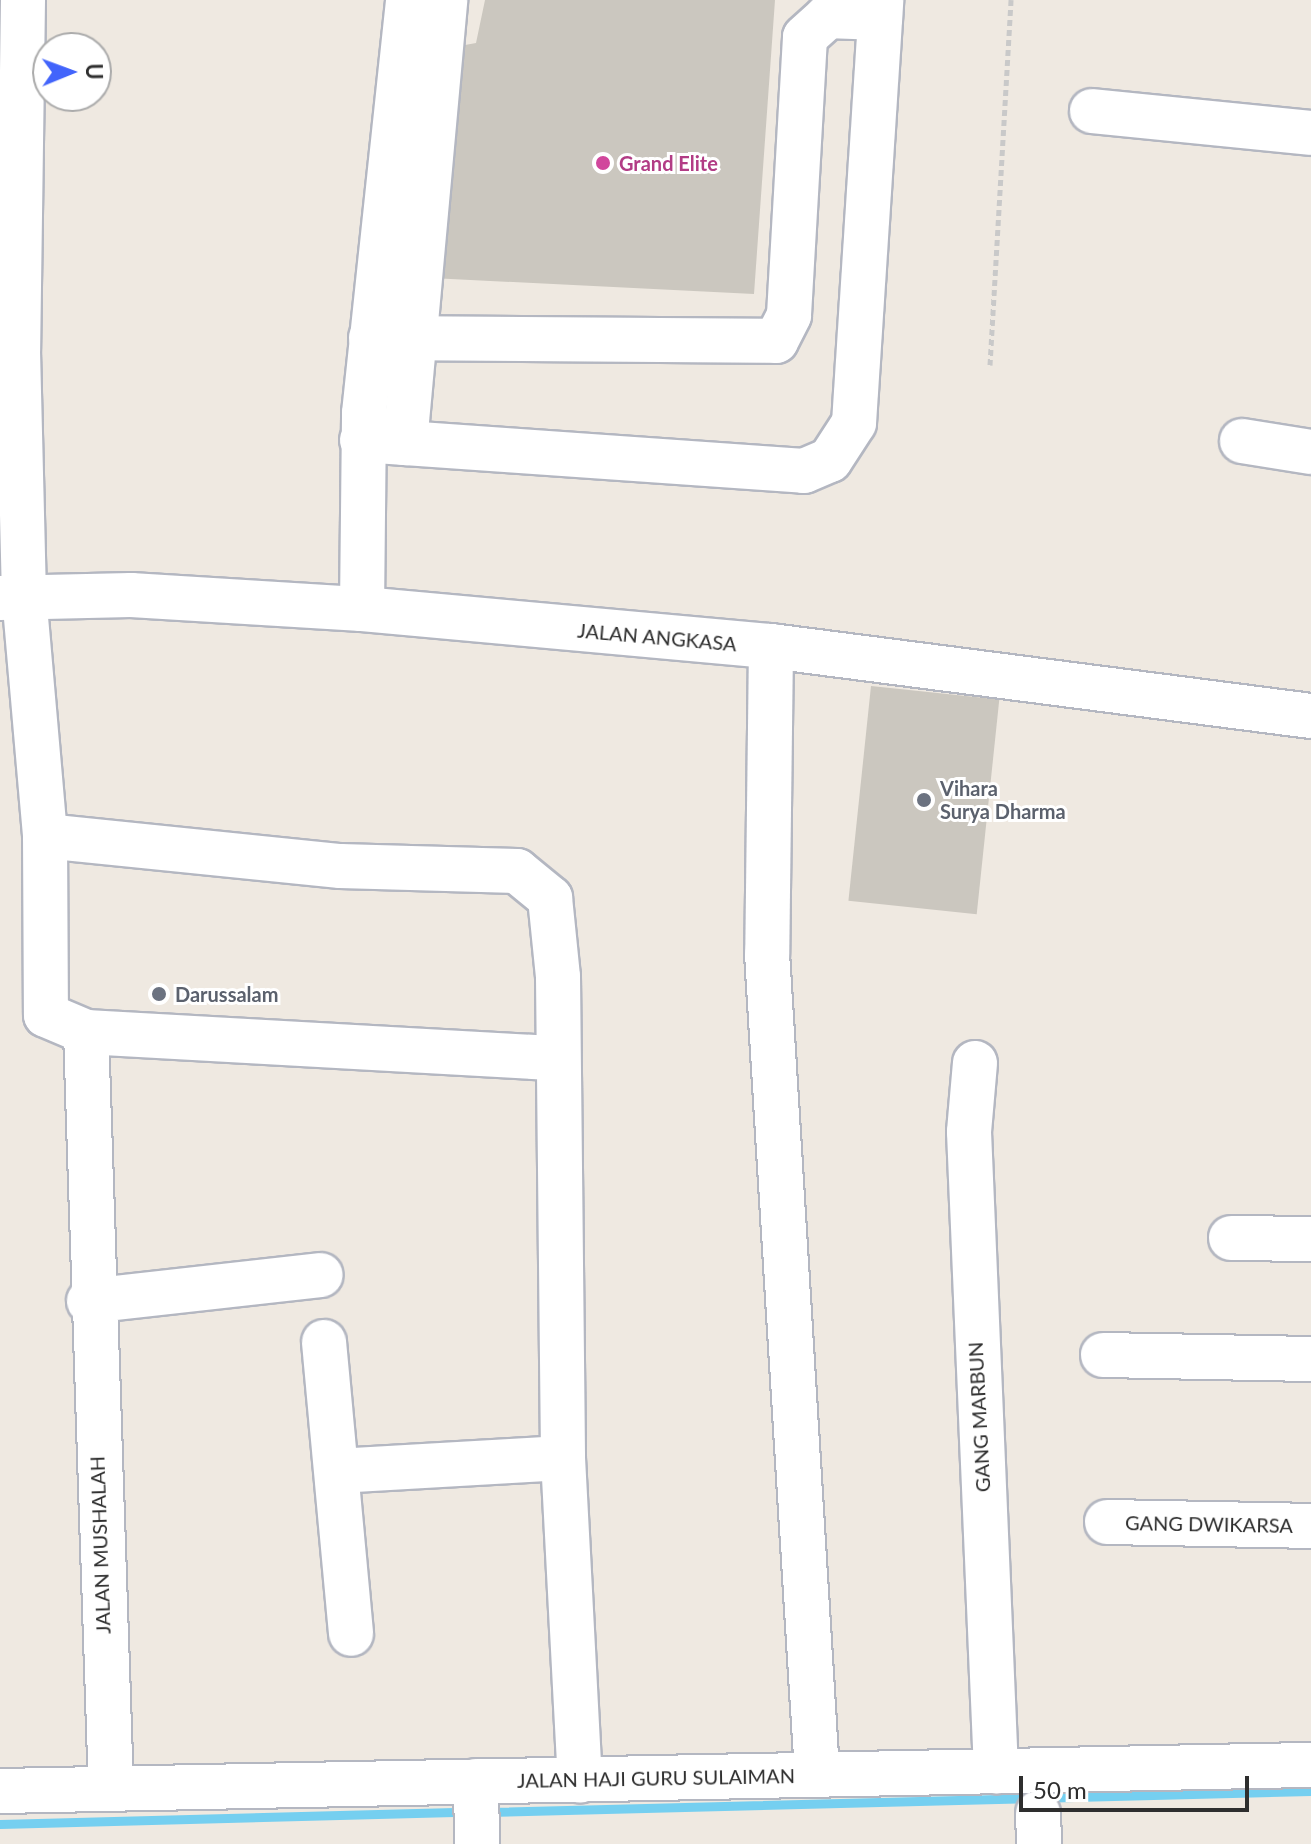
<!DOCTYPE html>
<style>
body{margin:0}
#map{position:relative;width:1311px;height:1844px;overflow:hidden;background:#efe9e1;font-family:Lato,sans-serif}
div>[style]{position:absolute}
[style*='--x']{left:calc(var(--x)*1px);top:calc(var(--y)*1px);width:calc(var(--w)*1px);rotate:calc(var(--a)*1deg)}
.stream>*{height:9px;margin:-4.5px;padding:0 4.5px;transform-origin:4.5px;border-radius:4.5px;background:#75cff0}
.building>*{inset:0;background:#cbc7bf;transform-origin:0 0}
.path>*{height:5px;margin-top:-2.5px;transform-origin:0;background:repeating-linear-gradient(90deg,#c9c9c9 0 6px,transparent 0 10px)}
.roads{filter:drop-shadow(2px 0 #b4b7c1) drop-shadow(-2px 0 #b4b7c1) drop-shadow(0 2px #b4b7c1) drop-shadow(0 -2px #b4b7c1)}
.minor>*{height:44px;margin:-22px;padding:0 22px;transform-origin:22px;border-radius:22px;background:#fff}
.dots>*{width:22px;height:22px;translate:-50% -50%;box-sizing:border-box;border:4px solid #fff;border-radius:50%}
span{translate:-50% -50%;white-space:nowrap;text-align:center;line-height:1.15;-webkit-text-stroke:6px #fff;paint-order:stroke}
.hotel-label{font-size:20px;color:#b23c85;font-weight:700}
.left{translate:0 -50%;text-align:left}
.street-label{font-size:20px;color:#2e2e2e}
.worship-label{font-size:20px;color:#5b616d;font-weight:700}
.north{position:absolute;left:32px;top:32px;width:80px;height:80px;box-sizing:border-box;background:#fff;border:2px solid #ababab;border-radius:50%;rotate:89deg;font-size:22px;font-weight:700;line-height:32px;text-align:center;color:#2e2e2e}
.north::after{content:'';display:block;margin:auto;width:28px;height:36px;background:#4264fb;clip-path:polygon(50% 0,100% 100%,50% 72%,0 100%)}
.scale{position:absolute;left:1019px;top:1776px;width:230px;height:36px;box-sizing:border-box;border:4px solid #2e2e2e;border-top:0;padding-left:10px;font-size:24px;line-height:28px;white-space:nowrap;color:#2e2e2e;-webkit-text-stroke:6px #fff;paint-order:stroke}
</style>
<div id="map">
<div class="stream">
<div style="--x:487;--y:1812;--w:824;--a:-1.46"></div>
<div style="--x:0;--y:1824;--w:464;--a:-1.5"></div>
</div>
<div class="building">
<div style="clip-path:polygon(485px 0,775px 0,754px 294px,431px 278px,454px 47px,476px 43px)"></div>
<div style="left:871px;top:686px;width:129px;height:216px;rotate:6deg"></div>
</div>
<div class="path">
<div style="--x:990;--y:365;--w:366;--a:-86.7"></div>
</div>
<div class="roads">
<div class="minor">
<div style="--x:23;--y:0;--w:351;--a:90.8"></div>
<div style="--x:18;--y:351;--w:244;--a:88.6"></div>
<div style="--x:24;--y:595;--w:242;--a:85"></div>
<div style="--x:45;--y:836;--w:179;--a:89.7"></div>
<div style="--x:46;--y:1015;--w:43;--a:23"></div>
<div style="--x:86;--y:1032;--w:471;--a:3.2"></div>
<div style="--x:1092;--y:111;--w:220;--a:5.7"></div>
<div style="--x:371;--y:338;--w:405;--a:0.4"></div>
<div style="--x:776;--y:341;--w:29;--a:-63"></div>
<div style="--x:789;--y:315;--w:278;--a:-86.7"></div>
<div style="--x:805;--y:37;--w:31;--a:-42"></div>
<div style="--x:828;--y:16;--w:52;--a:2.2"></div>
<div style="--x:362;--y:440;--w:443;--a:4"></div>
<div style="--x:804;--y:471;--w:28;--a:-23"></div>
<div style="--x:830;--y:460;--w:44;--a:-57"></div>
<div style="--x:854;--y:423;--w:424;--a:-86.3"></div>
<div style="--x:1242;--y:441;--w:70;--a:9.1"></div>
<div style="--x:405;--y:443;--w:445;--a:-84.8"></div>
<div style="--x:0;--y:598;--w:131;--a:-1.3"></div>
<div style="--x:131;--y:595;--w:231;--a:3.5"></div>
<div style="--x:362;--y:609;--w:411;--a:5.2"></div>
<div style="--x:771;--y:646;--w:545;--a:7.39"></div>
<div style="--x:362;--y:609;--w:196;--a:-89.4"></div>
<div style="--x:364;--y:413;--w:415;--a:-83.9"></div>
<div style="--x:771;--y:646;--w:307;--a:90.7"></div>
<div style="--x:767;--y:953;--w:823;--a:86.51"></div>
<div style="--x:45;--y:836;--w:297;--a:5.8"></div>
<div style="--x:340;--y:866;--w:177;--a:1.6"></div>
<div style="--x:517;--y:871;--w:43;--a:39.3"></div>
<div style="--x:550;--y:898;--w:79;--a:84.2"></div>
<div style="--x:558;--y:977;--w:481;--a:89.4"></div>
<div style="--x:563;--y:1458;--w:323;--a:87"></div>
<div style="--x:86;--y:1032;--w:757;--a:88.11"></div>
<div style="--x:975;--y:1063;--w:69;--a:95"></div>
<div style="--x:969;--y:1132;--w:640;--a:87.58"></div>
<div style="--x:1231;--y:1238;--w:80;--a:0.7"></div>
<div style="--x:89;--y:1301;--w:233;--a:-6.4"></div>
<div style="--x:324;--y:1342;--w:293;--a:84.7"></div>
<div style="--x:1103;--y:1355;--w:208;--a:1.1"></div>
<div style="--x:337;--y:1471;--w:226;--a:-3.3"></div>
<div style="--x:1107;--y:1522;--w:204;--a:1.1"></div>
<div style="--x:476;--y:1781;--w:63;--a:89.1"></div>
<div style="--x:0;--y:1791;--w:1311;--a:-1.14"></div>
<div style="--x:1038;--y:1813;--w:31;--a:88"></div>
</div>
</div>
<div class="dots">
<div style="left:603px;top:163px;background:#d1479c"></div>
<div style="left:924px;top:800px;background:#6b7280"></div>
<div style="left:159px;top:994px;background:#6b7280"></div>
</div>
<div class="hotel-label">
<span class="left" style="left:619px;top:163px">Grand Elite</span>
</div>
<div class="street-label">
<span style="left:657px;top:637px;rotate:5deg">JALAN ANGKASA</span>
<span style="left:979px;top:1417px;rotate:-93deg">GANG MARBUN</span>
<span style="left:1209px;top:1524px;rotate:1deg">GANG DWIKARSA</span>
<span style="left:100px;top:1545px;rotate:-92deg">JALAN MUSHALAH</span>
<span style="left:656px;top:1778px;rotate:-1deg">JALAN HAJI GURU SULAIMAN</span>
</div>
<div class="worship-label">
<span class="left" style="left:940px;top:800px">Vihara<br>Surya Dharma</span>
<span class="left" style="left:175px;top:994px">Darussalam</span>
</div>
<div class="north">U</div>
<div class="scale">50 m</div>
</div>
